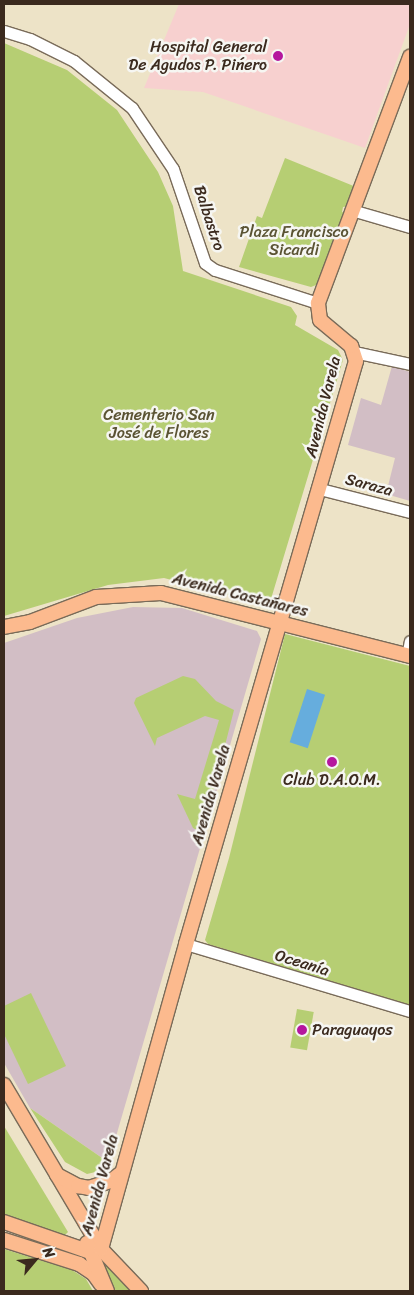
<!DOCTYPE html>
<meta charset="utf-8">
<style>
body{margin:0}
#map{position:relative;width:414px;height:1295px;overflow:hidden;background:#ede3c7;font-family:Sriracha,sans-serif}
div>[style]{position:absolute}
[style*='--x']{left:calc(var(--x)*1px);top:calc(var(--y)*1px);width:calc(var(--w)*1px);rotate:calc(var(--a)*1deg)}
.built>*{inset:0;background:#f7d0cf}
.industrial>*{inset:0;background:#d2bec5}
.green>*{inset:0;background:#b6ce73;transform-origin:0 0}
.water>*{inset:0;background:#66addd;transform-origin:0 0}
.roads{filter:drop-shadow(1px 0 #796b59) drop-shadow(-1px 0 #796b59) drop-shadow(0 1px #796b59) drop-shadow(0 -1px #796b59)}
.minor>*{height:11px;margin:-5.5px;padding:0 5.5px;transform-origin:5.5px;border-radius:5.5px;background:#fff}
.major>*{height:14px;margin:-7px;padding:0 7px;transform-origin:7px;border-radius:7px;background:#fcba8e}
.dots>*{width:14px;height:14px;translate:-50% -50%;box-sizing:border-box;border:2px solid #f6f6f2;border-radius:50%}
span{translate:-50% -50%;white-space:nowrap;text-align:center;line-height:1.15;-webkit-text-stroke:5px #f6f6f2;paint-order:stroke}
.poi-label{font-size:16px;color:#3b2a1e}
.right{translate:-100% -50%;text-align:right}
.left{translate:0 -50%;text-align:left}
.street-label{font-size:16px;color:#3b2a1e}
.park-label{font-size:16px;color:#5a5333}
.frame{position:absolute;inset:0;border:5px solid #3b2a1e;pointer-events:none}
.north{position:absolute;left:10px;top:1235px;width:50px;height:50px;-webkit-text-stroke:4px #f6f6f2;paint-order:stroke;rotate:62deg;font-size:14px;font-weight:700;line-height:20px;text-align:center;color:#3b2a1e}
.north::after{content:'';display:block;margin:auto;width:18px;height:22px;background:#3b2a1e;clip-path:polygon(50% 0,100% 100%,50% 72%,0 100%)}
</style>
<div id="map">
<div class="built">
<div style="clip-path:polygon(179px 4px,410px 4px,410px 24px,365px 148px,203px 92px,144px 88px)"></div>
</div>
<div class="industrial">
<div style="clip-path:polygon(392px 366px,410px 372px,410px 501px,386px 494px,395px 458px,348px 445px,361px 398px,381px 405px)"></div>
<div style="clip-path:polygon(133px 607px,182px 608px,257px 631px,261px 639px,110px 1157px,105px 1160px,30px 1108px,4px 1063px,4px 643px,77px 618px)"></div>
</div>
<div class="green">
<div style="clip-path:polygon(4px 43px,67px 70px,117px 110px,158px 172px,173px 206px,183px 271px,291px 307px,297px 316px,295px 325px,338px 350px,343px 360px,271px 599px,264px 604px,164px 578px,108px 585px,4px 616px)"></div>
<div style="clip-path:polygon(285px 158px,356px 187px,349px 206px,343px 207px,342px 212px,347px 213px,321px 283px,311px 287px,239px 267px,257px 216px,262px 218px)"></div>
<div style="clip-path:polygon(285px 634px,410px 666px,410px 1005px,208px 944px,205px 940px,229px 858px)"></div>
<div style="clip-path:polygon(183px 676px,195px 679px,216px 701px,234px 710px,205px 824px,199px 831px,193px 828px,177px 794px,195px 799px,219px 720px,205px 716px,157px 738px,155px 746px,134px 703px,136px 698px)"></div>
<div style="clip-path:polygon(31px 993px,66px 1066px,28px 1084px,4px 1034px,4px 1006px)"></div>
<div style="left:297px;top:1009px;width:17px;height:39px;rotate:10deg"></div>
<div style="clip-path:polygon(30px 1108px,105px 1160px,110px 1157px,104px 1170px,87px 1174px,65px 1162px)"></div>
<div style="clip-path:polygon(4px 1126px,68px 1232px,62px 1238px,4px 1218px)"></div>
<div style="clip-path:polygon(4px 1249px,72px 1270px,86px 1279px,93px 1291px,4px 1291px)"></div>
<div style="clip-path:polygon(102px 1259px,136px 1291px,112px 1291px)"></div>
</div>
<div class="water">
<div style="left:307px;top:689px;width:19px;height:56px;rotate:18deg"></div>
</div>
<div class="roads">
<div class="minor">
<div style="--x:4;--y:31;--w:27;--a:17"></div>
<div style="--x:30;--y:39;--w:49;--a:26.6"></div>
<div style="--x:74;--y:61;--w:75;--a:39"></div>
<div style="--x:132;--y:108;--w:73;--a:56.1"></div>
<div style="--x:173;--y:169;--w:99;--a:71.2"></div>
<div style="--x:205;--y:263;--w:12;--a:35"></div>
<div style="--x:215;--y:270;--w:108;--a:17.8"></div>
<div style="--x:355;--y:211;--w:57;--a:16.2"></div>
<div style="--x:354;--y:352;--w:57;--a:12.1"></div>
<div style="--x:320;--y:489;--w:93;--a:14.3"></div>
<div style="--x:407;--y:656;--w:15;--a:-79"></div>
<div style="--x:186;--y:944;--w:234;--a:16.7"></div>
</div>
<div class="major">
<div style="--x:4;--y:627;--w:26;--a:-11"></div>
<div style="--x:30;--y:622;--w:71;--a:-20.7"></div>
<div style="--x:96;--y:597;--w:65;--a:-3.5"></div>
<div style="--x:161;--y:593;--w:257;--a:14.2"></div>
<div style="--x:4;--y:1085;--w:191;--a:59.4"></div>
<div style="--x:101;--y:1249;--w:58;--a:46.4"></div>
<div style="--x:57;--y:1175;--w:24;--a:28"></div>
<div style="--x:78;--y:1186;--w:11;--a:10"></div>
<div style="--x:89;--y:1188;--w:23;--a:-18"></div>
<div style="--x:111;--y:1181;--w:11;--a:-38"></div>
<div style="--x:4;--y:1222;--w:94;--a:19.2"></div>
<div style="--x:4;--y:1240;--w:79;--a:17.7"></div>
<div style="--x:79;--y:1264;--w:17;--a:33"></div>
<div style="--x:93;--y:1273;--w:14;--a:54"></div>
<div style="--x:87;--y:1243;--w:52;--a:67.4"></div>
<div style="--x:101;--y:1249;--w:317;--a:-74.4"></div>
<div style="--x:186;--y:944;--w:607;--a:-73.74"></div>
<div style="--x:356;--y:361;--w:16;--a:-108"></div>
<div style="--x:351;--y:346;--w:40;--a:-140"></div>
<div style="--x:320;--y:320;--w:17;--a:-97"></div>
<div style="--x:318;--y:303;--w:263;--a:-69.5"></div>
</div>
</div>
<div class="dots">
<div style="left:278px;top:56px;background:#b5179e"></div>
<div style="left:332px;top:762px;background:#b5179e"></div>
<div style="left:302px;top:1030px;background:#b5179e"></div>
</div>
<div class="poi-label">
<span class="right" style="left:267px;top:56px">Hospital General<br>De Agudos P. Pińero</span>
<span style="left:332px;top:780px">Club D.A.O.M.</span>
<span class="left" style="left:312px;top:1030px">Paraguayos</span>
</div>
<div class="street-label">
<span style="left:209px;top:218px;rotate:72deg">Balbastro</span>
<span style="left:323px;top:407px;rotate:-76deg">Avenida Varela</span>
<span style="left:369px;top:485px;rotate:15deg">Saraza</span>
<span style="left:240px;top:595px;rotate:14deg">Avenida Castañares</span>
<span style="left:211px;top:795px;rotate:-74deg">Avenida Varela</span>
<span style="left:302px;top:963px;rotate:17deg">Oceanía</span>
<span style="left:100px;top:1185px;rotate:-75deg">Avenida Varela</span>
</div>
<div class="park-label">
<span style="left:294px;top:241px">Plaza Francisco<br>Sicardi</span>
<span style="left:159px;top:424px">Cementerio San<br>José de Flores</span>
</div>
<div class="frame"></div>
<div class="north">N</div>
</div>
